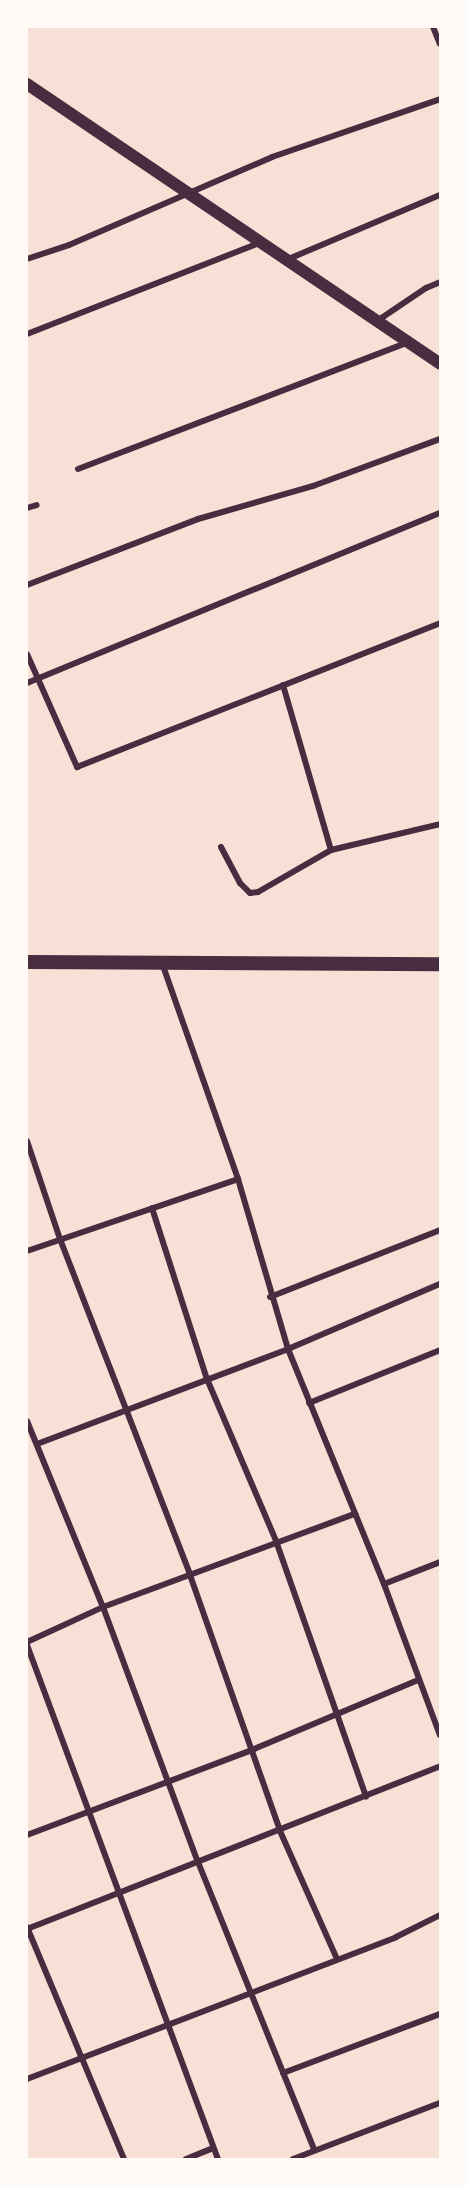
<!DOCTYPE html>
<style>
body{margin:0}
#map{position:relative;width:467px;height:2186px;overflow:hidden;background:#f7e1d7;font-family:"Open Sans",sans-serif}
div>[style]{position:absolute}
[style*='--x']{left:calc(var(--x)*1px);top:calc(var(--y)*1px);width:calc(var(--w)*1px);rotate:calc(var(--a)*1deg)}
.minor>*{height:6px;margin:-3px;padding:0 3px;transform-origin:3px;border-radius:3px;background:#4a2c40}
.secondary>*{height:12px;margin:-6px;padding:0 6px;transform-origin:6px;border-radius:6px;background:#4a2c40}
.primary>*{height:14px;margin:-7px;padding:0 7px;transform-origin:7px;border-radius:7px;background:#4a2c40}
span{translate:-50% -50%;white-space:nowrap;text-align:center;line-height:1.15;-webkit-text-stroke:5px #fffaf5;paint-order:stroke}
.frame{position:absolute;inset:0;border:28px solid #fffaf5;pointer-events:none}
</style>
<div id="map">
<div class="minor">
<div style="--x:433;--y:27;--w:18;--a:68"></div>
<div style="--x:27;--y:259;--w:44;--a:-18.4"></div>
<div style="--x:69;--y:245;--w:221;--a:-23.4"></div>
<div style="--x:272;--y:157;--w:178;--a:-19"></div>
<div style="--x:286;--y:260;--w:167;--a:-22.9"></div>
<div style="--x:377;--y:321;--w:59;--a:-34"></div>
<div style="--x:426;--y:288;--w:15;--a:-23"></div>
<div style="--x:27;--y:334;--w:249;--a:-21.4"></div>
<div style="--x:78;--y:469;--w:354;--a:-21"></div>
<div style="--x:27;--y:508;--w:10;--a:-17"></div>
<div style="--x:27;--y:585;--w:183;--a:-21.1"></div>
<div style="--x:198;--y:519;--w:120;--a:-16"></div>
<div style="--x:313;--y:486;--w:135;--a:-20.3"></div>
<div style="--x:27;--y:654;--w:124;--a:66.1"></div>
<div style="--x:77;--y:767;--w:391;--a:-21.6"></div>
<div style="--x:27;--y:683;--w:447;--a:-22.4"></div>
<div style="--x:283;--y:685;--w:172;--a:73.8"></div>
<div style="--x:221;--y:847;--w:41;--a:62.2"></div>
<div style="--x:240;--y:883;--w:14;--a:45"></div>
<div style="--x:250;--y:893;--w:8;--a:-7"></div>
<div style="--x:258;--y:892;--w:84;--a:-29.9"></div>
<div style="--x:331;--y:850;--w:112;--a:-13.4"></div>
<div style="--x:162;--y:963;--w:229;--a:70.6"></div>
<div style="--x:238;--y:1179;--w:177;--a:73.6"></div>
<div style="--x:288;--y:1349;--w:254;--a:67.8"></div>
<div style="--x:384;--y:1584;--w:161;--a:69.7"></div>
<div style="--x:27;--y:1141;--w:103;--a:71.4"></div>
<div style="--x:60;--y:1239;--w:360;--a:68.8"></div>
<div style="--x:190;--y:1575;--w:271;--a:70.6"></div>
<div style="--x:280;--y:1831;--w:140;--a:66"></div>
<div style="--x:152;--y:1208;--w:180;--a:72.2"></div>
<div style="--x:207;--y:1379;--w:176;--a:66.9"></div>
<div style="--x:276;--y:1541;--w:271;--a:70.6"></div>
<div style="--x:27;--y:1251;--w:223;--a:-18.8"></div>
<div style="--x:270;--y:1297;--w:183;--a:-21.5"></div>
<div style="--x:309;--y:1403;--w:141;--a:-22"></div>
<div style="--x:27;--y:1421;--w:201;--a:67.8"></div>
<div style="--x:103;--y:1607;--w:272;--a:69.6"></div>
<div style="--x:198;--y:1862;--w:310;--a:68"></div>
<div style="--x:37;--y:1444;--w:268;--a:-20.7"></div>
<div style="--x:288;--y:1349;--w:165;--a:-23.2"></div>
<div style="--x:384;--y:1584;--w:60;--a:-21.4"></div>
<div style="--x:27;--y:1642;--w:84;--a:-24.7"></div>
<div style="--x:103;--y:1607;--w:269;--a:-20.3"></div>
<div style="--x:27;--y:1645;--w:548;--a:69.62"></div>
<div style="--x:27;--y:1835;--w:243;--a:-20.7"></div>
<div style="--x:254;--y:1749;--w:178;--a:-22.8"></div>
<div style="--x:27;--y:1927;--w:251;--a:67.3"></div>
<div style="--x:27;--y:1929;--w:444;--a:-21.5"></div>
<div style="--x:283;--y:2073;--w:168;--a:-20.6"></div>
<div style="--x:27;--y:2079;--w:395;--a:-21"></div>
<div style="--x:396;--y:1937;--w:49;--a:-26.6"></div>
<div style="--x:186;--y:2159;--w:29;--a:-22"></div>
<div style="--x:293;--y:2159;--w:157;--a:-20.9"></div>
</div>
<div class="secondary">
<div style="--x:27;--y:84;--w:499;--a:34.1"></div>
</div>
<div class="primary">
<div style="--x:27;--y:962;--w:413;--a:0.3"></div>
</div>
<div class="frame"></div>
</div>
